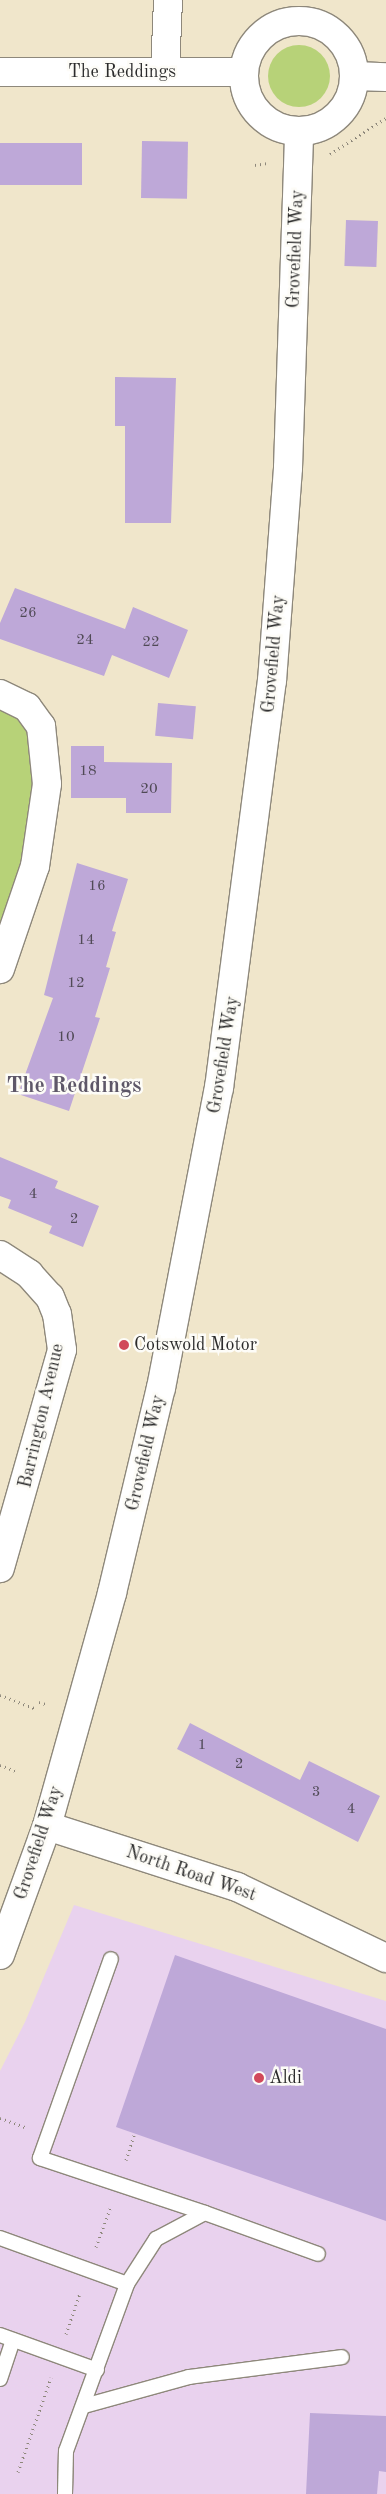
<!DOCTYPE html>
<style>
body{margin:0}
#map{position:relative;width:386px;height:2494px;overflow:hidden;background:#f0e6cb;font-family:"Old Standard TT",serif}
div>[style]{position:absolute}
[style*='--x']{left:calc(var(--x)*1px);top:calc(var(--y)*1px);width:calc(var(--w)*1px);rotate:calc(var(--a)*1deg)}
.built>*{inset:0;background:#e9d2ee}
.green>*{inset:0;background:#b7d278}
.round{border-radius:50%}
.building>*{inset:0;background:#bea8d8;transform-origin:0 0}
.path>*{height:3px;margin-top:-1.5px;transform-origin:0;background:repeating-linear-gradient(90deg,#8e887b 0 1px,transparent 0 5px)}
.roads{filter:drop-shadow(1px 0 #8e887b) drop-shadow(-1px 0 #8e887b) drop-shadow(0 1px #8e887b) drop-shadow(0 -1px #8e887b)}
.lane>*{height:14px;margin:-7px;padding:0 7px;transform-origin:7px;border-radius:7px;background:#fff}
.street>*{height:28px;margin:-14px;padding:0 14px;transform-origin:14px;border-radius:14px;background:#fff}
.secondary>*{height:28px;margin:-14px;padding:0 14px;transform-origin:14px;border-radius:14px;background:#fff}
.secondary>.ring{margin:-14px;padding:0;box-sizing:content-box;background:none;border:28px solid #fff;border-radius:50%}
.dots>*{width:14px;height:14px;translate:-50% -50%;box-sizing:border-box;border:2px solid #fdfcf7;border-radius:50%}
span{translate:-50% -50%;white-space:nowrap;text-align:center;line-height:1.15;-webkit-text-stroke:5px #fdfcf7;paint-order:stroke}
.number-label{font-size:15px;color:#504a56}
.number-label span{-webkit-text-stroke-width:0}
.street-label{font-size:18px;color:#2b2b2b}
.poi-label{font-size:18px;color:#2b2b2b}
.left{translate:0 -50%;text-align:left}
.district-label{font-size:22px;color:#5e5768;font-weight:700}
</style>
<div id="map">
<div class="built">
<div style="clip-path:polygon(74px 1905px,386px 2001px,386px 2494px,0 2494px,0 2071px,25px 2022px)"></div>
</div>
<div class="green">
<div class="round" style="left:268px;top:45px;width:62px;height:62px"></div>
<div style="clip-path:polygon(0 694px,27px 707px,47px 784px,0 931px)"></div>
</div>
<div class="building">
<div style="left:142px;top:141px;width:46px;height:57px;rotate:1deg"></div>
<div style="left:0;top:143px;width:82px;height:42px"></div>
<div style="left:346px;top:220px;width:32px;height:46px;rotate:2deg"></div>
<div style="clip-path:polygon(115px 377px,176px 378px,171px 523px,125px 523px,125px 426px,115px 426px)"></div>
<div style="clip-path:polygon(15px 588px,125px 629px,133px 607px,188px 630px,169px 678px,112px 655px,104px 676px,0 639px,0 623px)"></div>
<div style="left:158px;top:703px;width:38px;height:33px;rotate:5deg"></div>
<div style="clip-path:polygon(71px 746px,104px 746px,104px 762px,172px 763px,171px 813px,126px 813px,126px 798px,71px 798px)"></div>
<div style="clip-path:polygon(77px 863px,128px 879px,112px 931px,116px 932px,106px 967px,110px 968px,95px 1017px,100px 1018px,69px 1111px,18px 1094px,53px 998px,44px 995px)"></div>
<div style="clip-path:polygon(0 1157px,58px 1181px,55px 1188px,99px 1206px,83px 1247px,49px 1233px,52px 1226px,8px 1208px,11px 1200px,0 1196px)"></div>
<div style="clip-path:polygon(190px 1723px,300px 1780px,309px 1761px,380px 1796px,358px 1842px,177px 1749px)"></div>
<div style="clip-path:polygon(175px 1955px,386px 2029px,386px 2221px,116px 2127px)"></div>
<div style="clip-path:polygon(310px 2413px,386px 2416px,386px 2472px,379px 2471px,377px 2494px,306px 2494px)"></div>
</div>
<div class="path">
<div style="--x:330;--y:154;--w:67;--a:-32.7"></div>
<div style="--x:255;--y:165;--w:12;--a:-9"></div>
<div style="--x:0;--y:1695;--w:39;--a:21"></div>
<div style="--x:39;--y:1702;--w:9;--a:18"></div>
<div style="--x:0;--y:1765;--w:19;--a:21"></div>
<div style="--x:0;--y:2118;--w:27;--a:20"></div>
<div style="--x:126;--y:2160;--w:28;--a:-72"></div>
<div style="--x:96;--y:2247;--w:44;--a:-69.9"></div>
<div style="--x:66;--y:2334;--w:43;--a:-71.1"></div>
<div style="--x:18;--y:2472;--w:100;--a:-70.7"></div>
</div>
<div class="roads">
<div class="lane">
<div style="--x:205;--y:2213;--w:120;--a:19.9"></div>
<div style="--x:0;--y:2238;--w:135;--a:19.9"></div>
<div style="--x:0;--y:2335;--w:103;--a:19.8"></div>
<div style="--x:0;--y:2379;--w:41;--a:-71.6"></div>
<div style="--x:84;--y:2406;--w:109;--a:-15.4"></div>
<div style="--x:189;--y:2377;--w:154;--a:-7.4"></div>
<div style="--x:65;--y:2494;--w:43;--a:-88.7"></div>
<div style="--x:66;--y:2451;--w:178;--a:-69.9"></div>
<div style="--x:127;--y:2284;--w:54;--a:-57.2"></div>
<div style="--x:156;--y:2239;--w:55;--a:-28"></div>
<div style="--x:205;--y:2213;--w:174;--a:-161.6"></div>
<div style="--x:40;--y:2158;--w:211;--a:-70.4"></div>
</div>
<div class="street">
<div style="--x:0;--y:72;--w:244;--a:0"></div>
<div style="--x:165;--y:72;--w:72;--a:-87.6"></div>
<div style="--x:354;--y:76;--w:32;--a:2"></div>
<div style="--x:0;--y:694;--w:30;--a:26"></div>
<div style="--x:27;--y:707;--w:24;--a:54"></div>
<div style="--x:41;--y:726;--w:58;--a:84.1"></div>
<div style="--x:47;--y:784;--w:83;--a:98.3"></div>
<div style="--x:35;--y:866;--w:109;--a:108.8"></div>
<div style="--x:0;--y:1255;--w:35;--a:33"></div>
<div style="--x:29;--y:1274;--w:31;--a:48"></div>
<div style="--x:50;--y:1297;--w:18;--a:68"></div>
<div style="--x:57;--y:1314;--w:36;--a:82"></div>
<div style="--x:62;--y:1350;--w:227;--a:105.9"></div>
</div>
<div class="secondary">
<div class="ring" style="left:244px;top:21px;width:82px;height:82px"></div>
<div style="--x:47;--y:1826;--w:200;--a:17.8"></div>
<div style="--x:237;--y:1887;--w:165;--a:25.5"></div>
<div style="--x:0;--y:1955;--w:137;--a:-70"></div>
<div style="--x:47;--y:1826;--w:242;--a:-74.4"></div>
<div style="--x:112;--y:1593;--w:211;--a:-76.6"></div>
<div style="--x:161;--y:1388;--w:306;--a:-79.1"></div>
<div style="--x:219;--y:1088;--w:410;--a:-82.6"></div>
<div style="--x:272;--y:681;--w:214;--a:-85.7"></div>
<div style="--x:288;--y:468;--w:337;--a:-88.1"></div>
</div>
</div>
<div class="dots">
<div style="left:124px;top:1345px;background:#d1495b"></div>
<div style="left:259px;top:2078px;background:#d1495b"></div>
</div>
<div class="number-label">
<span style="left:28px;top:614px">26</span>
<span style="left:85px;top:641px">24</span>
<span style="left:151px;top:643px">22</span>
<span style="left:88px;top:772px">18</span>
<span style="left:149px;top:790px">20</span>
<span style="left:97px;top:887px">16</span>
<span style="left:86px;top:941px">14</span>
<span style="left:76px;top:984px">12</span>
<span style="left:66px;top:1038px">10</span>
<span style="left:33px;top:1195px">4</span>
<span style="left:74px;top:1220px">2</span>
<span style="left:202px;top:1746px">1</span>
<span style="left:239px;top:1765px">2</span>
<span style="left:316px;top:1793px">3</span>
<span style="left:351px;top:1810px">4</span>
</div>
<div class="street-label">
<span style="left:122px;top:72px">The Reddings</span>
<span style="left:296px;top:249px;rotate:-88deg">Grovefield Way</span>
<span style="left:274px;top:654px;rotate:-85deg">Grovefield Way</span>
<span style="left:224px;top:1055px;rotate:-81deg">Grovefield Way</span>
<span style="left:42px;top:1416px;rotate:-77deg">Barrington Avenue</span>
<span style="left:146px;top:1453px;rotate:-77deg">Grovefield Way</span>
<span style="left:39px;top:1843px;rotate:-72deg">Grovefield Way</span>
<span style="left:191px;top:1874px;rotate:19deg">North Road West</span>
</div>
<div class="poi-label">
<span class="left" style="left:134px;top:1345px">Cotswold Motor</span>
<span class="left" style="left:269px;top:2078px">Aldi</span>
</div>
<div class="district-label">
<span style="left:74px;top:1087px">The Reddings</span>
</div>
</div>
